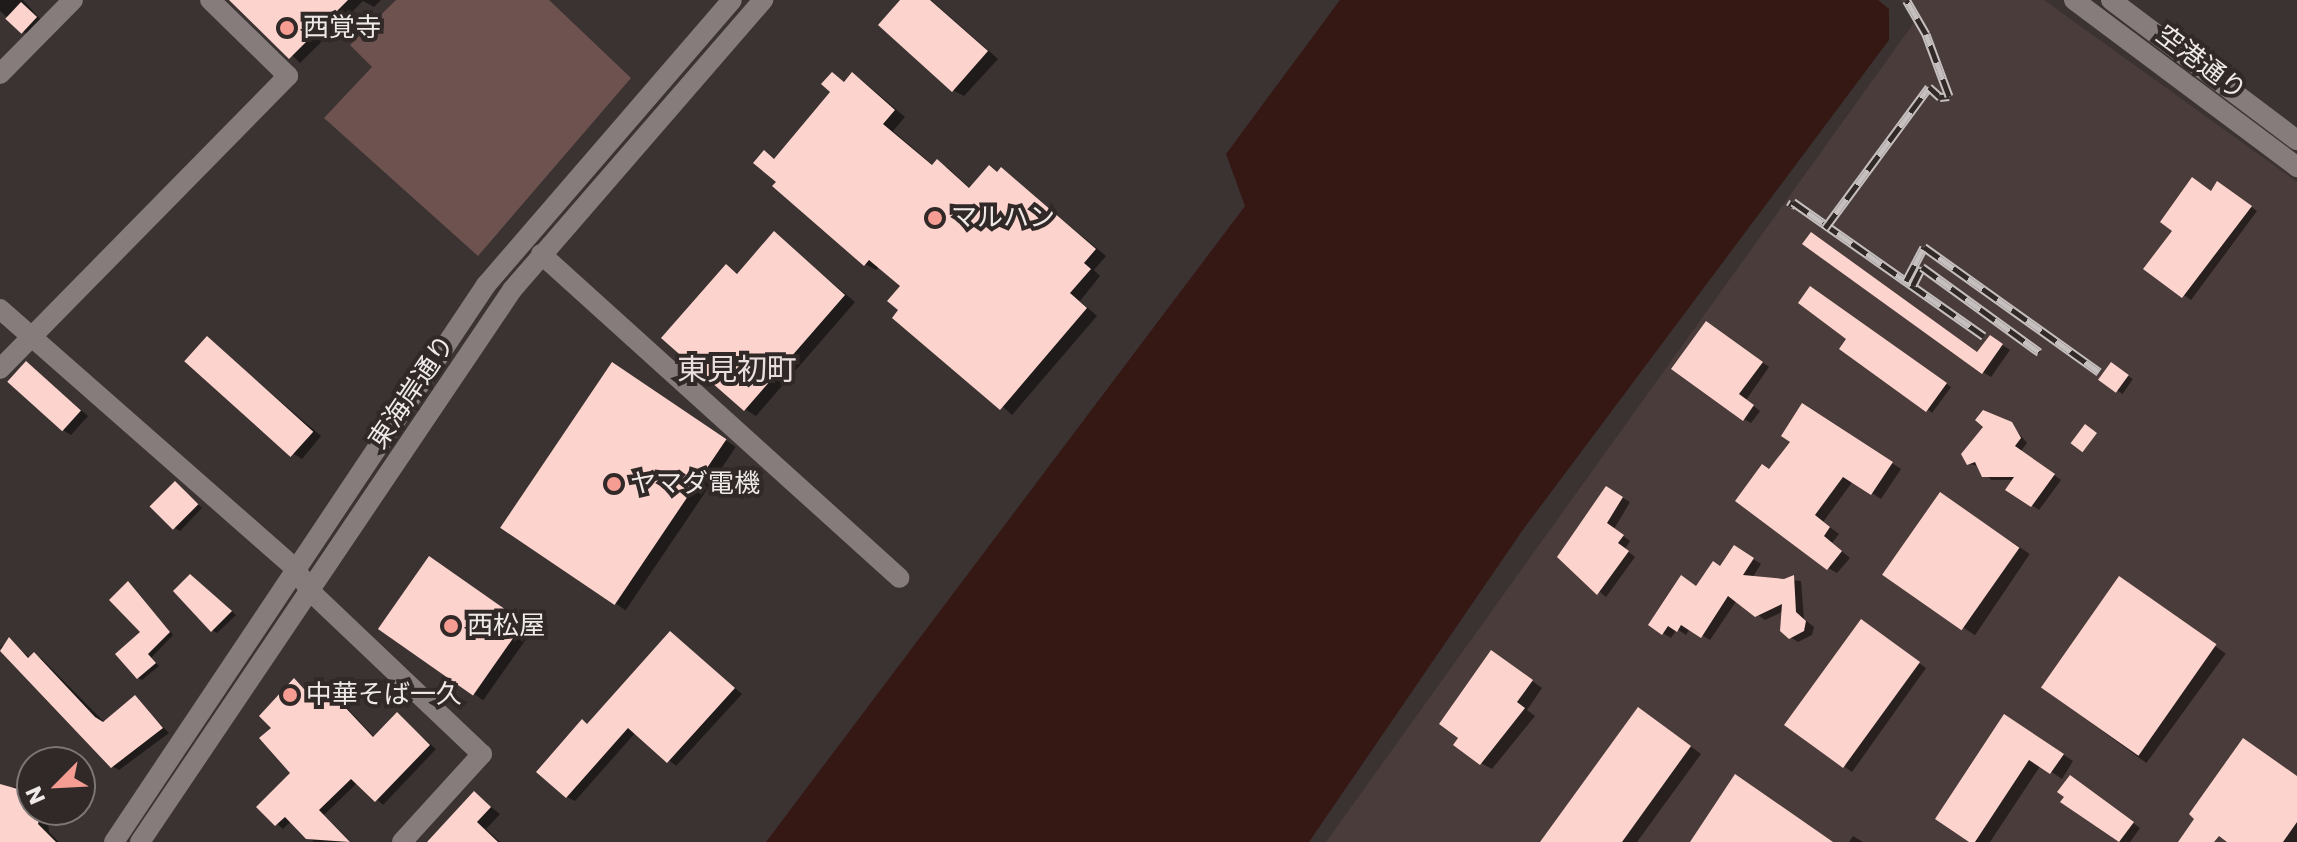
<!DOCTYPE html>
<meta charset="utf-8">
<style>
body{margin:0}
#map{position:relative;width:2297px;height:842px;overflow:hidden;background:#3b3332;font-family:Poppins,"Noto Sans JP",sans-serif}
div>[style]{position:absolute}
[style*='--x']{left:calc(var(--x)*1px);top:calc(var(--y)*1px);width:calc(var(--w)*1px);rotate:calc(var(--a)*1deg)}
.built>*{inset:0;background:#4a3c3a}
.green>*{inset:0;background:#6d524f}
.water>*{inset:0;background:#351714}
.shadow>*{inset:0;background:#0007;transform-origin:0 0}
.building>*{inset:0;background:#fdd3cd;transform-origin:0 0}
.minor>*{height:20px;margin:-10px;padding:0 10px;transform-origin:10px;border-radius:10px;background:#857c7b}
.rail>*{height:9px;margin-top:-4.5px;transform-origin:0;background:repeating-linear-gradient(90deg,#302928 0 18px,#c5c0bf 0 36px);box-sizing:border-box;border-block:2px solid #c5c0bf}
.dots>*{width:22px;height:22px;translate:-50% -50%;box-sizing:border-box;border:4px solid #302928;border-radius:50%}
span{translate:-50% -50%;white-space:nowrap;text-align:center;line-height:1.15;-webkit-text-stroke:8px #302928;paint-order:stroke}
.poi-label{font-size:26px;color:#efeae9}
.left{translate:0 -50%;text-align:left}
.street-label{font-size:26px;color:#efeae9}
.quarter-label{font-size:30px;color:#eadfde}
.north{position:absolute;left:16px;top:746px;width:80px;height:80px;box-sizing:border-box;background:#302928;border:2px solid #7c7675;border-radius:50%;rotate:246deg;font-size:22px;font-weight:700;line-height:32px;text-align:center;color:#efeae9}
.north::after{content:'';display:block;margin:auto;width:28px;height:36px;background:#f59c93;clip-path:polygon(50% 0,100% 100%,50% 72%,0 100%)}
</style>
<div id="map">
<div class="built">
<div style="clip-path:polygon(1900px 0,2044px 0,2297px 182px,2297px 842px,1326px 842px,1918px 17px)"></div>
</div>
<div class="green">
<div style="clip-path:polygon(396px 0,549px 0,631px 78px,478px 256px,324px 118px,372px 67px,350px 45px)"></div>
</div>
<div class="water">
<div style="clip-path:polygon(1340px 0,1878px 0,1889px 9px,1889px 40px,1522px 531px,1309px 842px,766px 842px,1245px 206px,1226px 154px)"></div>
</div>
<div class="shadow">
<div style="clip-path:polygon(0 0,23px 0,43px 22px,30px 37px,0 11px)"></div>
<div style="clip-path:polygon(236px 0,381px 0,374px 7px,363px 1px,300px 63px)"></div>
<div style="clip-path:polygon(903px 0,931px 0,998px 59px,964px 96px,953px 90px)"></div>
<div style="clip-path:polygon(832px 74px,846px 83px,853px 75px,863px 81px,905px 117px,893px 131px,934px 166px,937px 162px,948px 168px,971px 189px,1002px 170px,1106px 256px,1094px 270px,1100px 276px,1080px 301px,1097px 316px,1012px 415px,901px 310px,903px 286px,880px 266px,876px 270px,865px 264px,779px 182px,764px 153px,776px 160px,833px 92px)"></div>
<div style="clip-path:polygon(2225px 188px,2257px 211px,2191px 300px,2146px 268px,2212px 193px)"></div>
<div style="clip-path:polygon(774px 234px,855px 302px,756px 416px,745px 409px,726px 267px,739px 274px)"></div>
<div style="clip-path:polygon(1815px 292px,1951px 387px,1932px 413px,1849px 338px)"></div>
<div style="clip-path:polygon(1714px 328px,1769px 367px,1746px 400px,1760px 411px,1751px 423px,1744px 419px)"></div>
<div style="clip-path:polygon(208px 339px,321px 436px,302px 459px,294px 454px)"></div>
<div style="clip-path:polygon(1998px 342px,2010px 350px,1991px 377px,1983px 372px,1979px 354px)"></div>
<div style="clip-path:polygon(27px 363px,88px 416px,71px 435px,63px 430px)"></div>
<div style="left:2112px;top:365px;width:25px;height:18px;rotate:34deg"></div>
<div style="left:623px;top:371px;width:136px;height:197px;rotate:34deg"></div>
<div style="clip-path:polygon(1812px 411px,1901px 469px,1881px 499px,1853px 481px,1823px 522px,1839px 534px,1832px 543px,1850px 558px,1837px 573px,1828px 568px,1770px 471px)"></div>
<div style="clip-path:polygon(2011px 424px,2027px 443px,2021px 451px,2061px 480px,2039px 510px,2008px 489px,2014px 480px,1991px 480px,1979px 466px,1969px 464px)"></div>
<div style="clip-path:polygon(180px 487px,202px 508px,180px 531px,175px 528px)"></div>
<div style="clip-path:polygon(1606px 488px,1630px 502px,1614px 529px,1630px 541px,1625px 549px,1635px 557px,1606px 597px,1560px 557px)"></div>
<div style="left:1951px;top:501px;width:95px;height:98px;rotate:34deg"></div>
<div style="clip-path:polygon(1735px 548px,1761px 564px,1752px 578px,1801px 581px,1804px 619px,1814px 627px,1812px 635px,1798px 642px,1790px 637px,1784px 611px,1765px 620px,1737px 600px,1710px 640px,1690px 628px,1686px 635px,1677px 629px,1671px 638px,1650px 625px,1721px 568px)"></div>
<div style="left:440px;top:565px;width:113px;height:86px;rotate:35deg"></div>
<div style="clip-path:polygon(195px 580px,236px 615px,217px 633px,212px 630px)"></div>
<div style="clip-path:polygon(128px 583px,173px 635px,151px 658px,159px 666px,142px 680px,138px 678px,142px 632px)"></div>
<div style="left:2131px;top:585px;width:117px;height:135px;rotate:36deg"></div>
<div style="clip-path:polygon(1869px 627px,1926px 668px,1852px 772px,1845px 767px)"></div>
<div style="clip-path:polygon(670px 633px,742px 694px,676px 766px,636px 732px,575px 801px,567px 797px,588px 725px)"></div>
<div style="clip-path:polygon(9px 640px,30px 658px,34px 654px,41px 658px,105px 723px,135px 698px,169px 733px,119px 770px,112px 766px,0 648px)"></div>
<div style="clip-path:polygon(1502px 659px,1542px 688px,1527px 710px,1535px 716px,1492px 769px,1481px 763px)"></div>
<div style="clip-path:polygon(294px 681px,315px 700px,326px 690px,333px 693px,375px 738px,397px 715px,436px 749px,383px 805px,358px 782px,324px 815px,351px 842px,314px 842px,291px 821px,283px 829px,259px 807px,293px 774px,273px 728px)"></div>
<div style="clip-path:polygon(1649px 716px,1701px 754px,1637px 842px,1546px 842px)"></div>
<div style="clip-path:polygon(2016px 723px,2073px 761px,2062px 779px,2041px 765px,1990px 842px,1973px 842px)"></div>
<div style="clip-path:polygon(2297px 777px,2297px 842px,2232px 842px)"></div>
<div style="clip-path:polygon(2078px 782px,2140px 828px,2130px 842px,2119px 842px,2063px 802px)"></div>
<div style="clip-path:polygon(16px 787px,32px 797px,32px 810px,47px 810px,49px 832px,59px 842px,0 842px,0 788px)"></div>
<div style="clip-path:polygon(474px 794px,500px 814px,486px 829px,500px 842px,430px 842px)"></div>
<div style="clip-path:polygon(1853px 836px,1863px 842px,1849px 842px)"></div>
</div>
<div class="building">
<div style="clip-path:polygon(229px 0,348px 0,289px 59px)"></div>
<div style="clip-path:polygon(900px 0,930px 0,988px 51px,952px 92px,878px 25px)"></div>
<div style="left:21px;top:2px;width:22px;height:23px;rotate:43deg"></div>
<div style="clip-path:polygon(832px 72px,844px 82px,852px 72px,895px 110px,883px 124px,932px 165px,937px 159px,969px 188px,989px 165px,997px 172px,1001px 167px,1096px 249px,1084px 263px,1091px 269px,1070px 293px,1087px 308px,1000px 410px,892px 318px,898px 310px,887px 301px,900px 286px,869px 260px,864px 266px,772px 186px,776px 182px,753px 163px,764px 150px,774px 159px,830px 92px,821px 84px)"></div>
<div style="clip-path:polygon(2192px 177px,2211px 191px,2217px 181px,2252px 206px,2182px 298px,2143px 269px,2172px 231px,2160px 222px)"></div>
<div style="clip-path:polygon(774px 231px,845px 295px,744px 411px,661px 338px,726px 264px,737px 274px)"></div>
<div style="clip-path:polygon(1811px 232px,1977px 352px,1990px 335px,2003px 344px,1982px 374px,1802px 244px)"></div>
<div style="clip-path:polygon(1810px 286px,1947px 383px,1926px 412px,1839px 349px,1846px 339px,1798px 303px)"></div>
<div style="clip-path:polygon(1706px 321px,1763px 362px,1739px 394px,1754px 405px,1743px 421px,1671px 369px)"></div>
<div style="left:207px;top:336px;width:143px;height:34px;rotate:42deg"></div>
<div style="left:26px;top:361px;width:74px;height:28px;rotate:42deg"></div>
<div style="left:612px;top:362px;width:138px;height:200px;rotate:34deg"></div>
<div style="left:2111px;top:362px;width:22px;height:22px;rotate:36deg"></div>
<div style="clip-path:polygon(1802px 403px,1893px 462px,1871px 495px,1843px 477px,1815px 515px,1830px 527px,1824px 536px,1842px 551px,1827px 570px,1735px 501px,1762px 464px,1769px 469px,1790px 442px,1781px 436px)"></div>
<div style="clip-path:polygon(1983px 410px,2012px 422px,2021px 438px,2015px 446px,2055px 474px,2031px 507px,2005px 490px,2014px 477px,1982px 477px,1975px 462px,1967px 465px,1961px 454px,1983px 427px,1975px 420px)"></div>
<div style="left:2085px;top:424px;width:15px;height:24px;rotate:37deg"></div>
<div style="left:175px;top:481px;width:33px;height:36px;rotate:45deg"></div>
<div style="clip-path:polygon(1606px 486px,1623px 497px,1607px 523px,1624px 535px,1618px 543px,1629px 551px,1597px 595px,1557px 557px)"></div>
<div style="left:1940px;top:492px;width:97px;height:101px;rotate:35deg"></div>
<div style="clip-path:polygon(1734px 545px,1754px 558px,1743px 575px,1784px 579px,1794px 575px,1796px 612px,1806px 621px,1804px 631px,1789px 639px,1780px 631px,1782px 604px,1755px 617px,1728px 596px,1701px 638px,1681px 625px,1677px 632px,1668px 626px,1662px 635px,1648px 625px,1681px 575px,1696px 586px,1713px 561px,1720px 566px)"></div>
<div style="left:429px;top:556px;width:116px;height:89px;rotate:35deg"></div>
<div style="clip-path:polygon(190px 574px,232px 611px,211px 632px,173px 591px)"></div>
<div style="left:2119px;top:576px;width:119px;height:136px;rotate:35deg"></div>
<div style="clip-path:polygon(128px 581px,170px 632px,148px 654px,156px 663px,137px 679px,115px 654px,140px 632px,109px 600px)"></div>
<div style="left:1861px;top:619px;width:73px;height:131px;rotate:36deg"></div>
<div style="clip-path:polygon(670px 631px,735px 688px,667px 763px,628px 728px,566px 798px,536px 772px,582px 719px,587px 724px)"></div>
<div style="clip-path:polygon(9px 637px,28px 658px,34px 652px,95px 717px,103px 722px,135px 695px,163px 728px,111px 768px,0 651px)"></div>
<div style="clip-path:polygon(1491px 650px,1533px 680px,1517px 702px,1525px 708px,1480px 765px,1453px 745px,1458px 738px,1439px 724px)"></div>
<div style="clip-path:polygon(294px 678px,313px 699px,326px 687px,373px 737px,397px 712px,430px 745px,375px 802px,351px 779px,319px 810px,350px 842px,306px 839px,285px 817px,275px 826px,256px 807px,290px 773px,259px 738px,271px 728px,259px 716px)"></div>
<div style="clip-path:polygon(1638px 707px,1691px 746px,1622px 842px,1540px 842px)"></div>
<div style="clip-path:polygon(2004px 714px,2064px 754px,2050px 774px,2029px 760px,1975px 842px,1969px 842px,1935px 819px)"></div>
<div style="clip-path:polygon(2243px 738px,2297px 776px,2297px 822px,2283px 842px,2227px 842px,2219px 836px,2214px 842px,2178px 842px,2194px 819px,2189px 814px)"></div>
<div style="clip-path:polygon(1735px 774px,1833px 842px,1690px 842px)"></div>
<div style="clip-path:polygon(2070px 775px,2134px 822px,2119px 842px,2060px 802px,2064px 797px,2057px 792px)"></div>
<div style="clip-path:polygon(0 784px,32px 793px,32px 810px,42px 810px,38px 824px,56px 842px,0 842px)"></div>
<div style="clip-path:polygon(474px 791px,491px 807px,477px 822px,498px 842px,427px 842px)"></div>
</div>
<div class="minor">
<div style="--x:2074;--y:0;--w:279;--a:36.8"></div>
<div style="--x:2111;--y:0;--w:233;--a:37"></div>
<div style="--x:0;--y:74;--w:104;--a:-45.4"></div>
<div style="--x:541;--y:254;--w:483;--a:42.1"></div>
<div style="--x:0;--y:309;--w:394;--a:41.3"></div>
<div style="--x:296;--y:569;--w:26;--a:58"></div>
<div style="--x:310;--y:591;--w:237;--a:43.5"></div>
<div style="--x:482;--y:754;--w:119;--a:132.3"></div>
<div style="--x:0;--y:369;--w:411;--a:-45.5"></div>
<div style="--x:288;--y:76;--w:109;--a:-135.7"></div>
<div style="--x:114;--y:842;--w:670;--a:-56.26"></div>
<div style="--x:486;--y:285;--w:376;--a:-49.2"></div>
<div style="--x:140;--y:842;--w:666;--a:-56.02"></div>
<div style="--x:512;--y:290;--w:384;--a:-49.1"></div>
</div>
<div class="rail">
<div style="--x:1790;--y:207;--w:6;--a:-59"></div>
<div style="--x:1793;--y:202;--w:233;--a:35.1"></div>
<div style="--x:1825;--y:228;--w:175;--a:-53.6"></div>
<div style="--x:1929;--y:87;--w:15;--a:42"></div>
<div style="--x:1940;--y:97;--w:9;--a:-6"></div>
<div style="--x:1949;--y:96;--w:66;--a:-110.4"></div>
<div style="--x:1926;--y:34;--w:39;--a:-120"></div>
<div style="--x:1906;--y:281;--w:38;--a:-62"></div>
<div style="--x:1924;--y:247;--w:215;--a:35.5"></div>
<div style="--x:1913;--y:285;--w:20;--a:-63"></div>
<div style="--x:1922;--y:267;--w:145;--a:36"></div>
</div>
<div class="dots">
<div style="left:287px;top:28px;background:#f59c93"></div>
<div style="left:935px;top:218px;background:#f59c93"></div>
<div style="left:614px;top:484px;background:#f59c93"></div>
<div style="left:451px;top:626px;background:#f59c93"></div>
<div style="left:290px;top:695px;background:#f59c93"></div>
</div>
<div class="poi-label">
<span class="left" style="left:303px;top:28px">西覚寺</span>
<span class="left" style="left:951px;top:218px">マルハン</span>
<span class="left" style="left:630px;top:484px">ヤマダ電機</span>
<span class="left" style="left:467px;top:626px">西松屋</span>
<span class="left" style="left:306px;top:695px">中華そば一久</span>
</div>
<div class="street-label">
<span style="left:2201px;top:63px;rotate:37deg">空港通り</span>
<span style="left:412px;top:392px;rotate:-56deg">東海岸通り</span>
</div>
<div class="quarter-label">
<span style="left:737px;top:370px">東見初町</span>
</div>
<div class="north">N</div>
</div>
